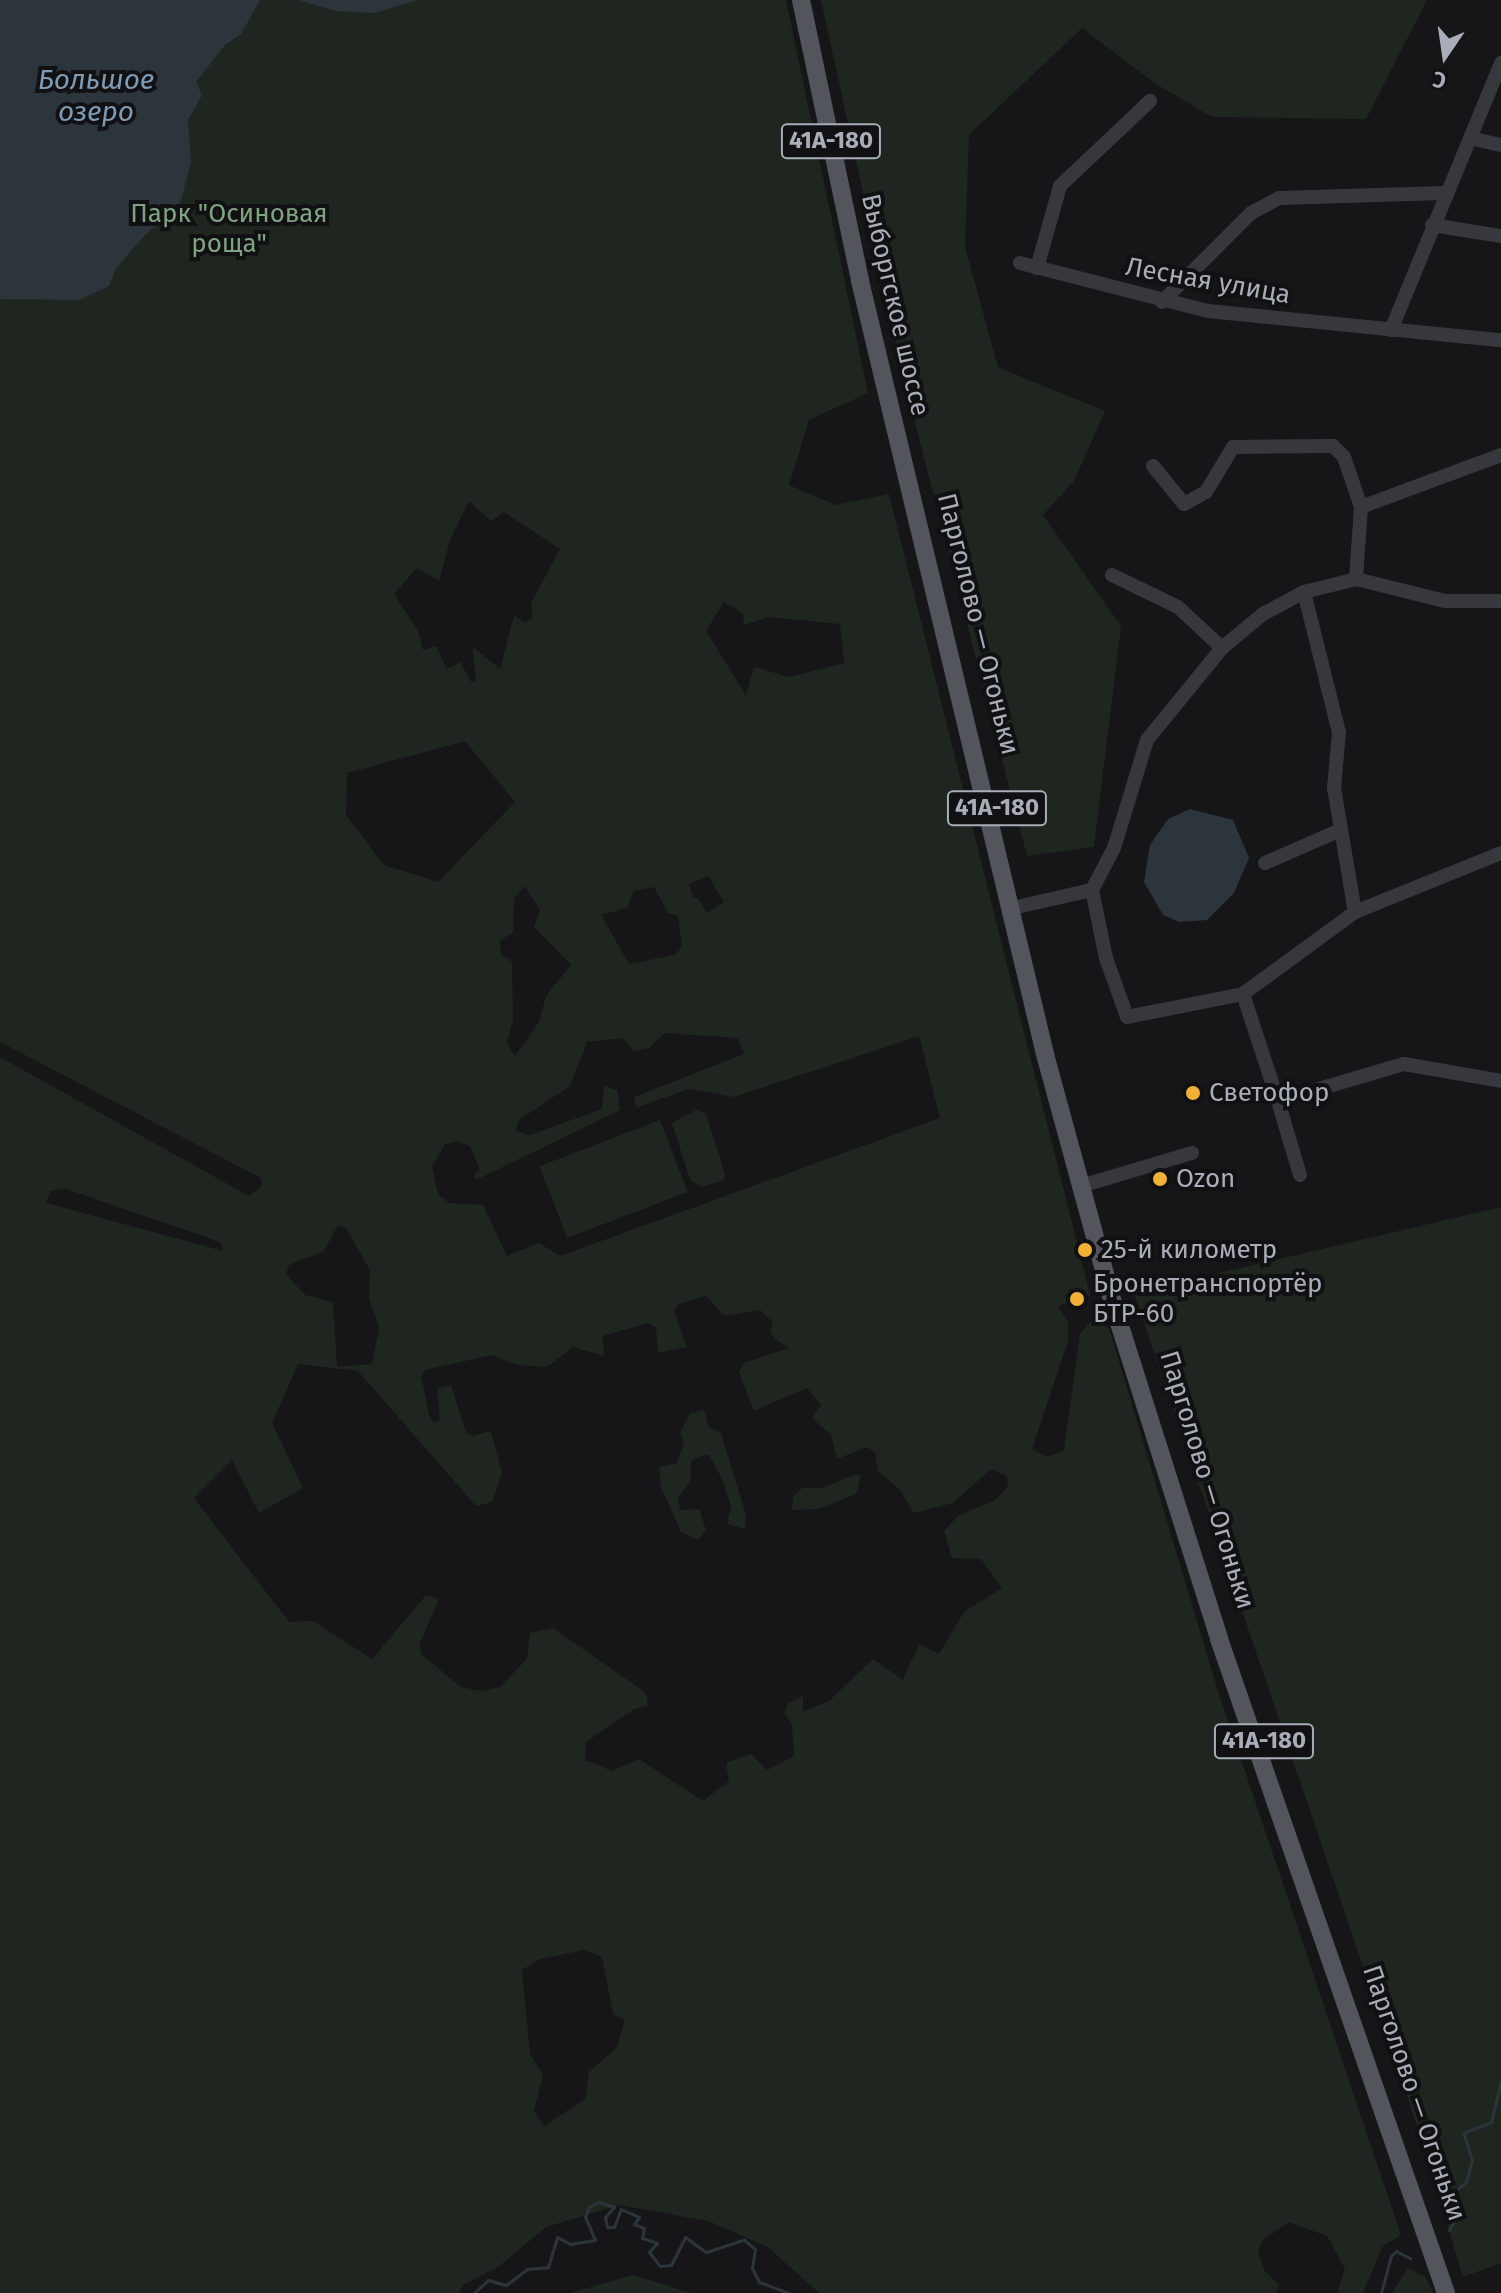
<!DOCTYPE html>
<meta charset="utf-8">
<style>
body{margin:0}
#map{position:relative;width:1501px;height:2293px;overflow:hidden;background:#161618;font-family:"Fira Sans",sans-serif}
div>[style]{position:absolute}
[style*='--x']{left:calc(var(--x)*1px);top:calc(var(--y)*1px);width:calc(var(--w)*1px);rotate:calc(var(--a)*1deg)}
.green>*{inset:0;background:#1e261f;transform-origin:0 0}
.water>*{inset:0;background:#2c353c}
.stream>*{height:3px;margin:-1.5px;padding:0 1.5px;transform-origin:1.5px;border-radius:1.5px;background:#2c353c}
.minor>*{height:14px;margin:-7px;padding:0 7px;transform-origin:7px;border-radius:7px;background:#37383d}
.major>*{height:18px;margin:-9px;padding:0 9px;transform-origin:9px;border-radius:9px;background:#53555c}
.dots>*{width:22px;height:22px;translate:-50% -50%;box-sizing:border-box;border:4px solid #111113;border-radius:50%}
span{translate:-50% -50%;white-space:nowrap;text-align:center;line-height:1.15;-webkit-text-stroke:8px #111113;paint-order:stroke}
.shield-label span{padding:2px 6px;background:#111113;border:2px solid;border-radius:6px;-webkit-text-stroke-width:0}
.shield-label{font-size:24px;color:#a8adb8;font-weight:700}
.park-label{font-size:26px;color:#7fa381}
.street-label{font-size:26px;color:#a8adb8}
.poi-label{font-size:26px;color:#a8adb8}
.left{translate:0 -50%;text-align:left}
.water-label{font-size:28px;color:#7f9bb3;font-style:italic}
.north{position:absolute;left:1405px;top:16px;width:80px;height:80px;-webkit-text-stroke:6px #111113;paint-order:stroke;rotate:193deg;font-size:22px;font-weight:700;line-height:32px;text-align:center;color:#a8adb8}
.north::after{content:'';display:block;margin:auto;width:28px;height:36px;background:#a8adb8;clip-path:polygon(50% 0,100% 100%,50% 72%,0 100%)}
</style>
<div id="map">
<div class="green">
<div style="clip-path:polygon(evenodd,0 0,786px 0,868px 393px,809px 420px,789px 485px,836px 505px,889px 494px,1090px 1295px,1058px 1306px,1068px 1323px,1068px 1341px,1032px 1449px,1047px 1457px,1064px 1450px,1080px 1334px,1093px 1319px,1109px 1328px,1217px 1688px,1401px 2235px,1383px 2246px,1363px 2293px,1337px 2293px,1345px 2269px,1327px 2236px,1289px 2222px,1263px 2240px,1258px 2250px,1264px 2270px,1279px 2285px,1276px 2293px,819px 2293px,768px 2247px,708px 2221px,620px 2205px,546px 2227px,498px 2267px,463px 2285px,459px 2293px,0 2293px,0 1057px,249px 1196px,262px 1186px,261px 1178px,0 1042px,0 0,469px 501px,491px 521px,504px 512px,560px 549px,531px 603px,532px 618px,525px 622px,514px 616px,500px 669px,472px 646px,476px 681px,472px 683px,460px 662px,447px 669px,436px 646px,423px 650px,418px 631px,394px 594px,417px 568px,439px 581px,450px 540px,469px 501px,0 0,724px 602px,743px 614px,744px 625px,768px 617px,840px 624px,844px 663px,789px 677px,754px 667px,746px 695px,706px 631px,724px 602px,0 0,465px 741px,515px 802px,438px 882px,384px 865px,346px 815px,347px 773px,465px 741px,0 0,708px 876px,724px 902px,707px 913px,698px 898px,693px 898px,689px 884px,708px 876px,0 0,525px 886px,540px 910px,534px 927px,571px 965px,546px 996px,539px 1022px,515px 1056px,507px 1043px,513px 1020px,512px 962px,501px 954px,500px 941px,513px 932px,514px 898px,525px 886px,0 0,654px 887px,668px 913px,678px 915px,682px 947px,675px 955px,629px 964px,601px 915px,627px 908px,634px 891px,654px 887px,0 0,665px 1033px,738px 1038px,744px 1054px,634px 1097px,636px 1108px,688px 1089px,734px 1097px,919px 1036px,940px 1118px,560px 1256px,539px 1243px,507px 1256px,483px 1205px,449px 1203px,438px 1194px,432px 1167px,445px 1144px,457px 1141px,470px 1146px,480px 1170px,474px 1174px,476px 1180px,620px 1110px,617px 1090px,604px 1086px,602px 1109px,530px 1135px,516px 1131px,519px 1120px,570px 1086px,587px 1042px,623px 1038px,633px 1051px,649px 1048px,665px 1033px,0 0,66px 1189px,220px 1242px,223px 1251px,46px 1203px,50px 1191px,66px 1189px,0 0,338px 1225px,346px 1228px,370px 1270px,369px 1298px,379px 1328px,372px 1364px,337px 1367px,333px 1302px,305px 1295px,286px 1274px,289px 1265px,324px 1251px,338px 1225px,0 0,706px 1296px,725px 1316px,760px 1310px,773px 1322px,770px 1332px,775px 1339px,789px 1348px,744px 1363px,739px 1372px,754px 1411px,807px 1388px,821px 1405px,812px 1418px,831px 1435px,837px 1459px,867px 1447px,875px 1452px,878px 1471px,899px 1489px,914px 1513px,953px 1503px,991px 1469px,1007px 1476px,1008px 1486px,995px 1500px,958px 1516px,944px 1531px,952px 1558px,981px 1559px,1002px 1588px,964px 1612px,939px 1654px,919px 1644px,903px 1680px,873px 1659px,829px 1701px,803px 1712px,803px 1696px,788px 1703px,784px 1713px,792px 1725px,794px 1756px,767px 1770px,751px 1754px,726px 1763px,729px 1781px,703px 1801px,639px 1759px,612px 1771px,585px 1760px,586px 1742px,634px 1709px,648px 1706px,646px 1693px,553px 1628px,530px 1633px,527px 1659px,500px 1687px,481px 1691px,461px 1687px,421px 1654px,420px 1643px,439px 1599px,426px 1595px,372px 1659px,313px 1621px,289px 1622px,194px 1498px,232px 1460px,259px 1513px,303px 1488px,272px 1423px,298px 1364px,358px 1371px,476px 1506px,492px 1502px,502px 1473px,491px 1431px,473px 1436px,466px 1432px,451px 1385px,437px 1388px,440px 1419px,435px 1423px,430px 1419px,421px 1375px,425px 1370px,492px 1355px,517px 1365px,547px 1367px,573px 1347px,604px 1356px,603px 1336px,648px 1323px,656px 1328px,658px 1353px,687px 1347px,674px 1311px,679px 1304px,706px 1296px,0 0,584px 1950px,602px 1957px,613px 2014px,625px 2020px,617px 2047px,589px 2072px,585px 2099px,544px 2126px,534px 2111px,543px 2075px,530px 2054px,522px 1970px,540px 1959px,584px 1950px)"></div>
<div style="clip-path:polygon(821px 0,1427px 0,1366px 119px,1212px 117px,1156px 84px,1082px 28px,969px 135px,965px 247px,998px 367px,1105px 411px,1074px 481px,1043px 515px,1121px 626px,1094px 847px,1027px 856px,904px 380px)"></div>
<div style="clip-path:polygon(696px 1110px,706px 1114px,725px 1174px,724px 1180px,702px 1187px,690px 1180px,672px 1123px)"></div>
<div style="left:660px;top:1120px;width:77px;height:129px;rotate:69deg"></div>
<div style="clip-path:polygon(1501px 1207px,1501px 2263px,1463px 2277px,1425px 2149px,1134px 1293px)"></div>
<div style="clip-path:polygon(704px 1410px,709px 1427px,721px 1433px,746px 1515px,745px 1529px,727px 1524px,731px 1506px,722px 1479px,709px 1455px,703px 1455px,691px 1461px,691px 1481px,678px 1497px,680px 1510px,699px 1509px,706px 1530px,698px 1540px,681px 1532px,661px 1487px,659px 1467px,677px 1463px,684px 1443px,680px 1433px,690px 1413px)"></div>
<div style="clip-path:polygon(855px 1474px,861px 1476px,856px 1494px,819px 1509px,792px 1510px,793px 1497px,802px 1488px,823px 1488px)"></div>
<div style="clip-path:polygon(1408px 2268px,1426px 2277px,1433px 2293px,1392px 2293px)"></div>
<div style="clip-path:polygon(633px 2275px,691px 2293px,570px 2293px)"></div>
</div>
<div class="water">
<div style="clip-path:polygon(0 0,260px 0,241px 34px,225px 45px,196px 82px,202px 95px,188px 120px,191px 162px,180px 204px,143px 237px,116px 269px,109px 286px,79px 300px,0 299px)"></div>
<div style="clip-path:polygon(299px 0,417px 0,375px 13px,335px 11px)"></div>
<div style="clip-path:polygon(1190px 809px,1233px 820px,1249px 858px,1234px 893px,1207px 920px,1179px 922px,1163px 915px,1144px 882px,1150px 845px,1168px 819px)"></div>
</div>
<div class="stream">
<div style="--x:1449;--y:2230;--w:14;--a:-60"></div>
<div style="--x:1456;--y:2218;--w:25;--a:-99"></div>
<div style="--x:1452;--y:2193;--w:18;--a:-38"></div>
<div style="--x:1466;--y:2182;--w:23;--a:-75"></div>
<div style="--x:1472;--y:2160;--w:28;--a:-108"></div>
<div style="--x:1463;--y:2133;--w:30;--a:-21"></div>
<div style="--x:1491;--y:2122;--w:42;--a:-76.3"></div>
<div style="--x:474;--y:2293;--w:19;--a:-43"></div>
<div style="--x:488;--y:2280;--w:19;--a:16"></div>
<div style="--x:506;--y:2285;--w:26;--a:-37"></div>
<div style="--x:527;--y:2269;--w:21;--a:-5"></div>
<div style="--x:548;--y:2267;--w:31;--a:-73"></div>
<div style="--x:557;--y:2237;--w:15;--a:28"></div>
<div style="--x:570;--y:2244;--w:25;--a:-9"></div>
<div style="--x:595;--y:2240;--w:25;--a:-113"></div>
<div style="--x:585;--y:2217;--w:11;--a:-68"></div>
<div style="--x:589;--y:2207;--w:11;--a:-27"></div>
<div style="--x:599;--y:2202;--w:16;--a:18"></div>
<div style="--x:614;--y:2207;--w:13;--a:132"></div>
<div style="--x:605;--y:2217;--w:10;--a:79"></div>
<div style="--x:607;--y:2227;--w:7;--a:0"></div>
<div style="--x:614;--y:2227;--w:19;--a:-69"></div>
<div style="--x:621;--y:2209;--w:20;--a:24"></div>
<div style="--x:639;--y:2217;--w:9;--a:126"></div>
<div style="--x:634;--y:2224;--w:11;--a:22"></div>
<div style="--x:644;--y:2228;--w:10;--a:101"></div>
<div style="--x:642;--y:2238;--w:16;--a:18"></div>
<div style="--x:657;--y:2243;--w:12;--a:132"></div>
<div style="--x:649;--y:2252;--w:18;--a:52"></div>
<div style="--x:660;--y:2266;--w:11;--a:-5"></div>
<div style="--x:671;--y:2265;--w:31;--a:-63"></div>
<div style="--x:685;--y:2237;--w:26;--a:36"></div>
<div style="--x:706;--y:2252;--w:40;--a:-18"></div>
<div style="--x:744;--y:2240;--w:14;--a:39"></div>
<div style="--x:755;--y:2249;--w:19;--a:99"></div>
<div style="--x:752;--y:2268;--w:16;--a:63"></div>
<div style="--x:759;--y:2282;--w:33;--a:20"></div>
<div style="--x:1381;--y:2293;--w:38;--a:-75"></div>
<div style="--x:1391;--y:2256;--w:7;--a:-45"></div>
<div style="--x:1396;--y:2251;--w:16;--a:27"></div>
</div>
<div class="minor">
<div style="--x:1470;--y:138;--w:32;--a:13"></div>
<div style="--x:1432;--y:225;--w:70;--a:9.1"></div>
<div style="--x:1020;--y:263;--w:194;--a:14.3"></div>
<div style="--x:1208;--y:311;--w:294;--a:5.7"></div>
<div style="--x:1037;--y:268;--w:85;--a:-74.3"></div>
<div style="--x:1060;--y:186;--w:124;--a:-43.4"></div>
<div style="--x:1162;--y:302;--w:126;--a:-45"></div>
<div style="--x:1251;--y:213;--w:32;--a:-28"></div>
<div style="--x:1279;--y:198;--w:165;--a:-1.7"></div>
<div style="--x:1391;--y:330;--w:289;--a:-67.6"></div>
<div style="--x:1153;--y:466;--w:49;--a:50.8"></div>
<div style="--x:1184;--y:504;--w:25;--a:-29"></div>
<div style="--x:1206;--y:492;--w:52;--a:-59"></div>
<div style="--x:1233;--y:447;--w:100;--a:-0.6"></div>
<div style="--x:1333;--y:446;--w:16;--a:45"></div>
<div style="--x:1344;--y:457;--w:53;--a:71.2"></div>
<div style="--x:1361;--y:507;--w:72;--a:94"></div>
<div style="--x:1361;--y:507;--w:149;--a:-20.4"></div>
<div style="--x:1112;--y:575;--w:73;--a:25.9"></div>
<div style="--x:1178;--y:607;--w:60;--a:43"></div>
<div style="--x:1304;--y:592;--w:144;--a:76"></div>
<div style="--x:1339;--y:732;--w:56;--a:95.1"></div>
<div style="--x:1334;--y:788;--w:126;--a:80.4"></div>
<div style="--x:1265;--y:863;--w:82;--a:-23.7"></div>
<div style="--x:1021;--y:906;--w:73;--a:-12.7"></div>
<div style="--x:1243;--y:994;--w:118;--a:168.8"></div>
<div style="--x:1127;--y:1017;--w:63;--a:-109.6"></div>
<div style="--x:1106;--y:958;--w:69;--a:-101.6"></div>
<div style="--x:1092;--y:890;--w:47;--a:-62.4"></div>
<div style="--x:1114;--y:848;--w:113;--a:-73"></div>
<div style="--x:1147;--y:740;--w:119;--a:-50.8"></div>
<div style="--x:1222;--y:648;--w:53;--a:-39.7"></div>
<div style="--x:1263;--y:614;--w:47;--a:-28.2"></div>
<div style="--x:1304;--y:592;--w:54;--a:-14"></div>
<div style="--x:1356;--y:579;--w:92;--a:13.9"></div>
<div style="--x:1445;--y:601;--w:56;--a:0"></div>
<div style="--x:1278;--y:1101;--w:113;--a:-108.1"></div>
<div style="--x:1243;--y:994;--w:139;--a:-36.2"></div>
<div style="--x:1355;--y:912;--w:157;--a:-22"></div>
<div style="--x:1300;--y:1175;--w:77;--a:-106.6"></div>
<div style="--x:1278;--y:1101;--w:131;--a:-16.4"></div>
<div style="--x:1404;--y:1064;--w:98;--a:9.9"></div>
<div style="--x:1081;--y:1186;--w:116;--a:-16.6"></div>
</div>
<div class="major">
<div style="--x:801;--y:0;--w:287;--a:78.1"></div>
<div style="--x:860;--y:281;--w:799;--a:76.54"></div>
<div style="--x:1046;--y:1058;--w:258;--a:74.7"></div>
<div style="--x:1114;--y:1307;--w:348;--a:72.4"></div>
<div style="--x:1219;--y:1639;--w:692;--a:70.86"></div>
</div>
<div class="dots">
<div style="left:1193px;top:1093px;background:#f2b134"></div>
<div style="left:1160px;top:1179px;background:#f2b134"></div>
<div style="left:1085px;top:1250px;background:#f2b134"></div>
<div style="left:1077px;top:1299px;background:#f2b134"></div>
</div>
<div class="shield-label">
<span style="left:831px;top:141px">41А-180</span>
<span style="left:997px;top:808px">41А-180</span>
<span style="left:1264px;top:1741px">41А-180</span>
</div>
<div class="park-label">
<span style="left:229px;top:229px">Парк "Осиновая<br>роща"</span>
</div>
<div class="street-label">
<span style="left:1208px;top:281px;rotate:10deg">Лесная улица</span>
<span style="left:895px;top:305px;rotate:77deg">Выборгское шоссе</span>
<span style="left:978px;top:624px;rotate:76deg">Парголово — Огоньки</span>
<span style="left:1207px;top:1480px;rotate:73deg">Парголово — Огоньки</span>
<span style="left:1414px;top:2093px;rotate:71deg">Парголово — Огоньки</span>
</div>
<div class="poi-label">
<span class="left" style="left:1209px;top:1093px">Светофор</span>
<span class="left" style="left:1176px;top:1179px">Ozon</span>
<span class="left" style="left:1101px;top:1250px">25-й километр</span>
<span class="left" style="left:1093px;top:1299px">Бронетранспортёр<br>БТР-60</span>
</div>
<div class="water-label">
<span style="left:96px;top:96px">Большое<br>озеро</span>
</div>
<div class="north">С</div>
</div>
